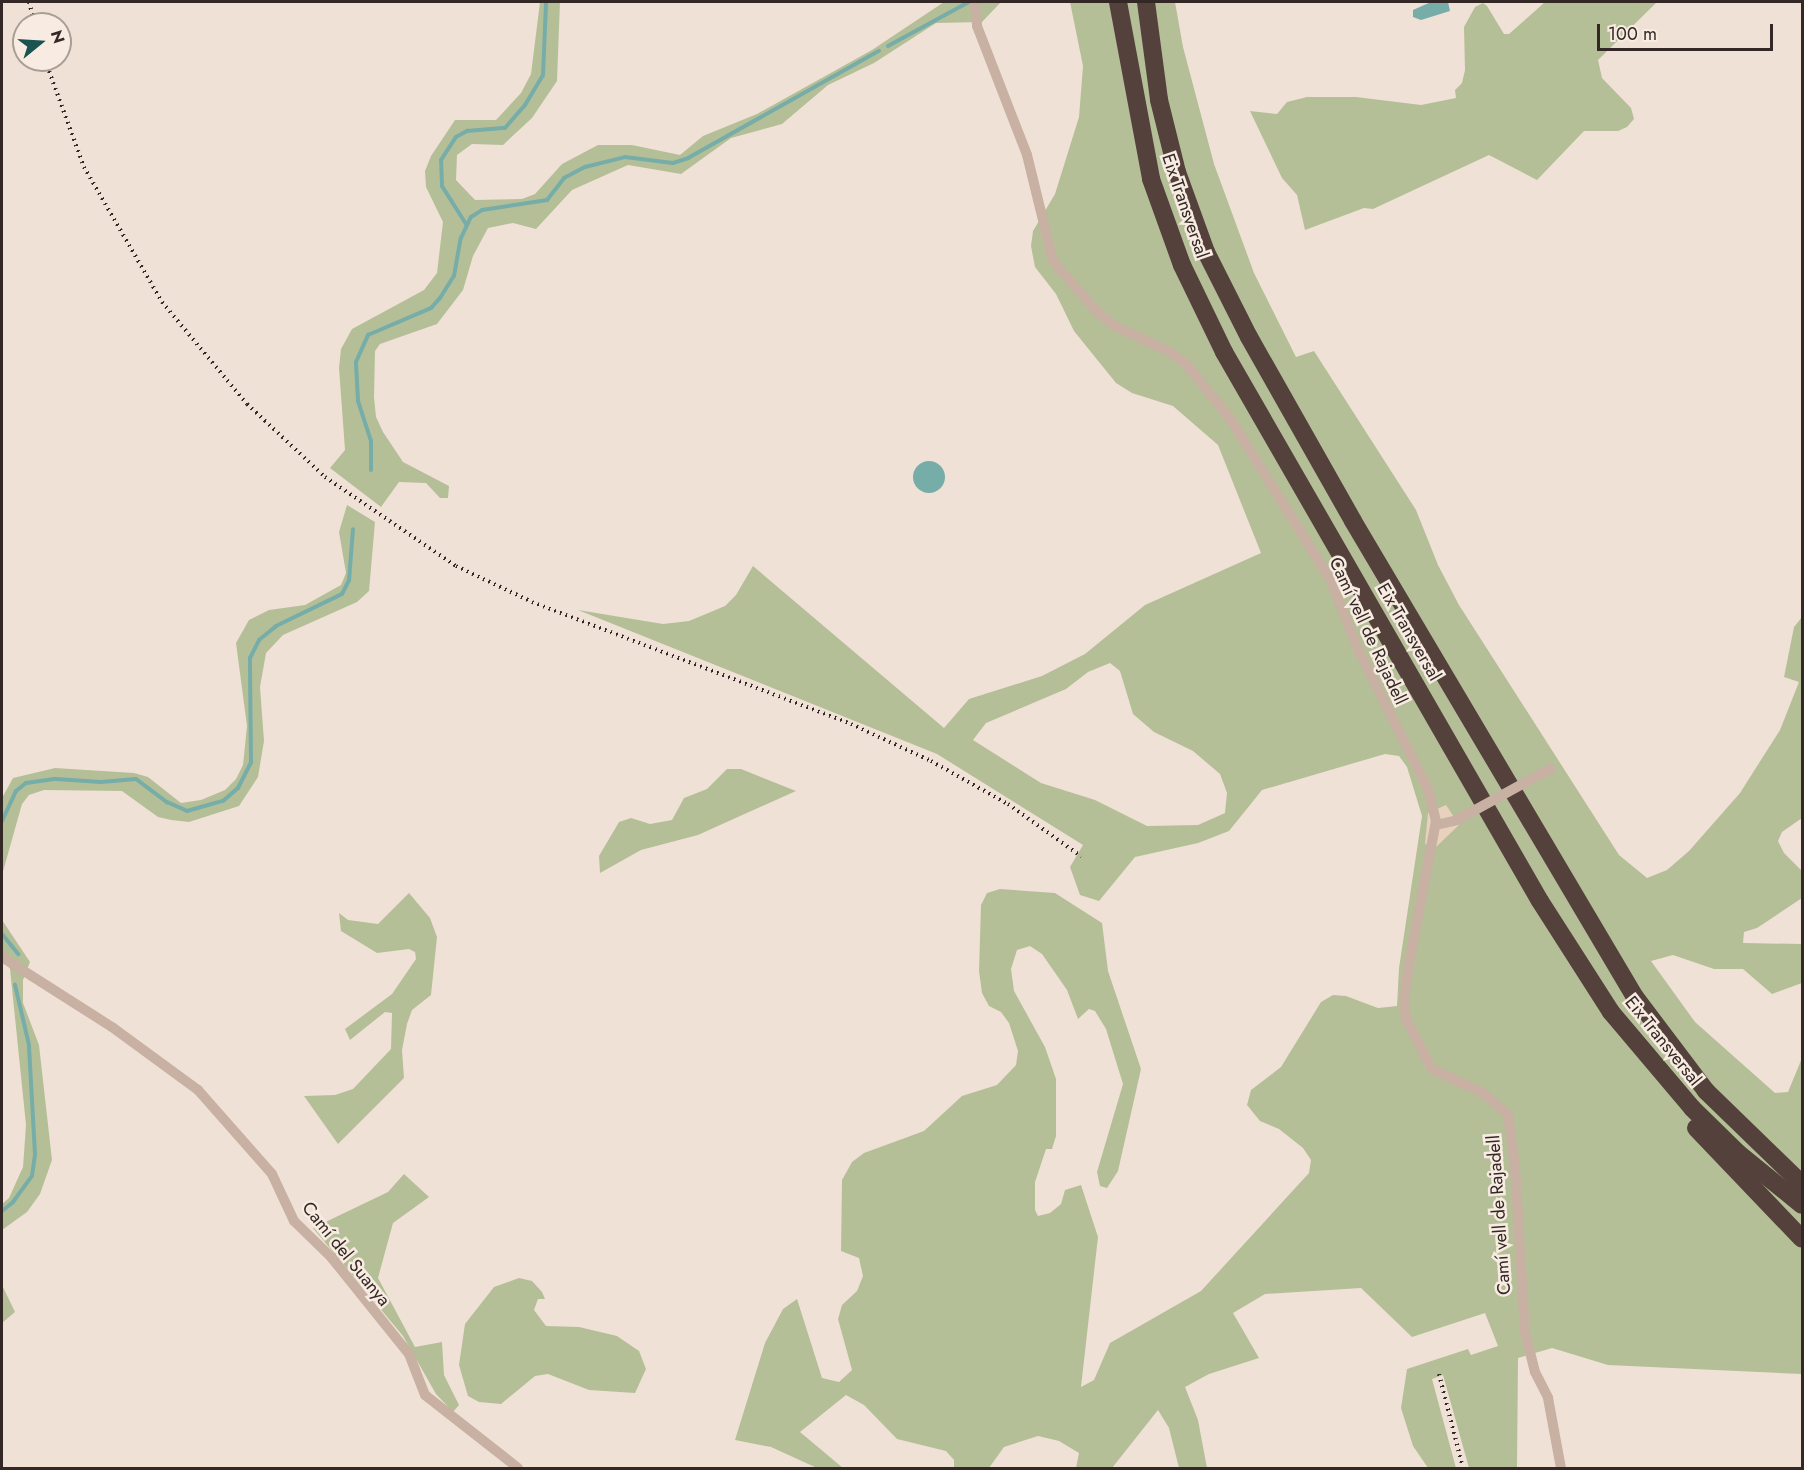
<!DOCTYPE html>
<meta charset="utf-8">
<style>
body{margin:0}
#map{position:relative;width:1804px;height:1470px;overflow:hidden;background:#f0e1d6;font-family:Jost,sans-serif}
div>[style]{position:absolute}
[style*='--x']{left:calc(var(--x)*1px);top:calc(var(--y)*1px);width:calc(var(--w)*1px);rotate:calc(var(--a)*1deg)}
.green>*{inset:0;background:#b5bf97}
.plaza>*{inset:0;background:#e8d1bd}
.water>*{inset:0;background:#76ada9}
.round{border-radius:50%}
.stream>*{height:4px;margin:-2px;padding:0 2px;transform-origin:2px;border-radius:2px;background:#76ada9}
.street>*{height:10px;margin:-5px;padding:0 5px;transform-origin:5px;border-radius:5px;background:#c8b0a3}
.highway>*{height:18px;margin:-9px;padding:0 9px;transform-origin:9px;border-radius:9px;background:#54413c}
.rail>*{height:4px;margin-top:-2px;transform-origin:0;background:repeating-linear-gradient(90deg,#332825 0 1.5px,transparent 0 6px)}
.street-bridge>*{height:10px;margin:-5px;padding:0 5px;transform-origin:5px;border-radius:5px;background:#c8b0a3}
span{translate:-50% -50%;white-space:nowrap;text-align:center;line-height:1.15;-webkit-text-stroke:5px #f8ece2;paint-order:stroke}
.street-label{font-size:18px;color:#332825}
.frame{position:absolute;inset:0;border:3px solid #332825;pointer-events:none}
.north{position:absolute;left:12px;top:12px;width:60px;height:60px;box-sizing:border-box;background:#f8ece2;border:2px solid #a99e96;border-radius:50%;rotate:72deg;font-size:16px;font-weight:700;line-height:24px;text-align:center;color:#332825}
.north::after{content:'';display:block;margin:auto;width:21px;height:27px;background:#1b5351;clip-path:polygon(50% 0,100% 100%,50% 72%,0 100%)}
.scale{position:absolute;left:1597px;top:24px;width:176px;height:27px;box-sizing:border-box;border:3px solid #332825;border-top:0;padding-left:8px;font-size:18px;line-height:21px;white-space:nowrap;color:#332825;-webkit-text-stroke:4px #f8ece2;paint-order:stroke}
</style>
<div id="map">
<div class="green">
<div style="clip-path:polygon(540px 2px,560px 2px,557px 81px,532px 118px,503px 145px,472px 144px,457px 155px,456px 180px,475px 200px,522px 199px,535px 194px,562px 164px,598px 145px,632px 145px,680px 155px,703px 136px,757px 114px,872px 50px,944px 2px,1001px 2px,982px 22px,936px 23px,874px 63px,828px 85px,782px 124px,731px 138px,681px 174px,628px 165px,572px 190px,536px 229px,513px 223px,488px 228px,473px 256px,463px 290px,437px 324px,380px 344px,375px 351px,374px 397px,376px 417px,383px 432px,403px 462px,449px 486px,448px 498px,440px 498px,426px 483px,399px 482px,381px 507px,330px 468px,345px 450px,339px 368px,341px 349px,352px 329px,424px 290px,437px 273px,443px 222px,426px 187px,425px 171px,431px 156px,455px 120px,496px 120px,521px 93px,531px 74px)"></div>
<div style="clip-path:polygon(evenodd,1070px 2px,1175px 2px,1183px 47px,1214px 164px,1254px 273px,1296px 357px,1314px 351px,1416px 510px,1438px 565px,1459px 605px,1619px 855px,1647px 878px,1667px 870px,1689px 851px,1740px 793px,1780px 730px,1799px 682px,1784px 677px,1794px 627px,1802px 617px,1802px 818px,1782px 832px,1778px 841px,1784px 853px,1802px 871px,1802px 898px,1757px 928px,1744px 932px,1743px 943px,1802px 944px,1802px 983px,1772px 994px,1743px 969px,1714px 969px,1673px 955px,1651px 961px,1695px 1022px,1775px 1093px,1788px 1092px,1802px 1058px,1802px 1374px,1608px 1365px,1552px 1348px,1518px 1358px,1517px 1468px,1469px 1468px,1443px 1375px,1432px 1379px,1456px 1468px,1428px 1468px,1413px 1446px,1401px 1408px,1407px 1369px,1468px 1349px,1471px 1355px,1498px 1346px,1485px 1313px,1412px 1337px,1361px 1288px,1265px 1294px,1233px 1313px,1259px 1358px,1209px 1374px,1185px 1387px,1198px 1420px,1207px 1468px,1179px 1468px,1169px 1428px,1158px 1410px,1112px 1468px,1076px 1468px,1079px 1453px,1059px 1441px,1038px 1436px,1004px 1447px,989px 1468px,954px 1468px,954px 1460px,946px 1451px,897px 1439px,864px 1405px,846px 1395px,800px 1432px,843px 1468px,817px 1468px,771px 1447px,735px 1440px,765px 1343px,783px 1309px,797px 1299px,822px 1378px,839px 1382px,852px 1370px,838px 1319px,842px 1305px,857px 1291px,863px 1276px,859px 1258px,841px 1251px,842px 1180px,852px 1162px,864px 1153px,924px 1131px,962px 1096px,997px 1085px,1016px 1065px,1018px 1051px,1009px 1023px,1001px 1012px,989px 1006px,982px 993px,979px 971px,981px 905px,987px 893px,1000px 889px,1055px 893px,1102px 923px,1108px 971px,1141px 1069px,1118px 1171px,1107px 1188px,1100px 1186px,1097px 1172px,1123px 1084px,1106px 1029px,1095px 1011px,1089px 1009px,1078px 1019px,1067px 990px,1042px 954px,1030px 946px,1017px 950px,1011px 969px,1014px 991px,1045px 1047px,1056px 1079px,1056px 1136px,1052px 1149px,1046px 1149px,1035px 1182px,1035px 1210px,1038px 1216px,1050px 1213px,1061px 1204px,1065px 1190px,1081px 1185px,1098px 1237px,1081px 1387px,1094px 1380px,1110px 1343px,1201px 1291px,1309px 1173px,1311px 1160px,1303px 1148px,1279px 1129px,1260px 1121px,1247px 1105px,1251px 1090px,1281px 1067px,1321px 1002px,1333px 995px,1346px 996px,1378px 1008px,1397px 1006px,1399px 968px,1422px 816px,1407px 767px,1399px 756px,1385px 754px,1262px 790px,1229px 831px,1198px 843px,1135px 857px,1099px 901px,1080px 895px,1070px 867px,1083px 845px,937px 754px,578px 610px,663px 624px,689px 621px,725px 606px,736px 595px,753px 566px,944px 728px,969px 699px,1042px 676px,1085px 654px,1145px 605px,1261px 553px,1218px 445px,1173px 406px,1132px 393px,1116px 383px,1074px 331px,1056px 294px,1035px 267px,1031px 246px,1033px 231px,1055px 194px,1079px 117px,1083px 66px,1070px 2px,1110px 663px,1120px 671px,1133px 714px,1154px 732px,1193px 751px,1220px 774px,1227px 793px,1225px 813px,1198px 825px,1147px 826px,1095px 800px,1041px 783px,973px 740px,986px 723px,1066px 689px,1088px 672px,1110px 663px)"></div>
<div style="clip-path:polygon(1545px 2px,1657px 2px,1598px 60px,1602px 78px,1631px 108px,1634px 119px,1627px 127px,1618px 131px,1584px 131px,1537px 180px,1489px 155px,1373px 209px,1364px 208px,1305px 230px,1297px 195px,1282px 178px,1250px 111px,1277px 114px,1287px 102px,1307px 97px,1356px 97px,1421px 105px,1456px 98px,1455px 90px,1462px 83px,1465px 70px,1464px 27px,1475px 7px,1483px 3px,1487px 6px,1504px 34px,1509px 34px)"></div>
<div style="clip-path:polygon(347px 505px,375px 522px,369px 591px,357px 602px,283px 635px,266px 653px,260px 687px,264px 741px,258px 777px,239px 806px,189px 822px,171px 820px,158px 817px,122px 791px,44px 790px,29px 795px,22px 804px,2px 875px,2px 798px,13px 778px,55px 768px,134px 773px,148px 777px,181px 803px,201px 800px,225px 790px,236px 779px,243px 765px,247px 726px,236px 643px,249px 620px,269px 610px,305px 605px,341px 585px,346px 573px,339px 532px)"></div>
<div style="clip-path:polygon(727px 769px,741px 769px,796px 791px,698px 835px,641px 850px,600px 873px,599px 856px,619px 822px,631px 818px,650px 824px,672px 820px,684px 798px,707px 789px)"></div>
<div style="clip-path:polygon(409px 893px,430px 918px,437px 937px,431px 995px,412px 1010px,407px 1024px,402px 1050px,404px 1078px,338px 1144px,304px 1096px,335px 1095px,353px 1089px,391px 1049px,392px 1013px,385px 1012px,350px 1040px,345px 1029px,392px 994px,416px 959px,415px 952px,409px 949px,377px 953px,341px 931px,339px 913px,348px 920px,378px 924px)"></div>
<div style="clip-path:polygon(2px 920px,30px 962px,23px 980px,23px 1003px,39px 1045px,52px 1160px,40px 1194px,27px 1212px,2px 1230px,2px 1204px,9px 1198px,23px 1167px,26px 1125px,10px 969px,2px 955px)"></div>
<div style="clip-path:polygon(404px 1174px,429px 1197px,393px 1223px,378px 1278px,415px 1347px,442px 1342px,444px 1375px,459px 1405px,453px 1412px,436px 1394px,403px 1336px,313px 1228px,388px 1192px)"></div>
<div style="clip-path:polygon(519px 1278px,532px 1281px,542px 1292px,545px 1299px,538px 1299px,534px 1310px,546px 1326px,579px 1327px,617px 1336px,639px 1351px,646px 1369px,635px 1393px,589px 1390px,548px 1374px,535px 1376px,501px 1404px,479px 1402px,468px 1396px,459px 1365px,465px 1324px,494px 1287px)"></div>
<div style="clip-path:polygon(2px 1285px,15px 1312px,2px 1323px)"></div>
</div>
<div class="plaza">
<div style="clip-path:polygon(1446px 805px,1459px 825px,1436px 847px,1425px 844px,1428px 813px)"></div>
</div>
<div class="water">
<div style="clip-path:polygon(1431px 2px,1448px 2px,1450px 11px,1421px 20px,1413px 17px,1413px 10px)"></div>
<div class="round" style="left:913px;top:461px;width:32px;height:32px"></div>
</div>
<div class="stream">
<div style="--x:888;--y:46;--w:92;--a:-28.5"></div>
<div style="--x:466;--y:224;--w:45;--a:-122.3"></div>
<div style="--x:442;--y:186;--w:26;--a:-92"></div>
<div style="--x:441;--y:160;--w:27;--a:-57"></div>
<div style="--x:456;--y:137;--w:13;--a:-29"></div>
<div style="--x:467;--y:131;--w:38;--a:-5"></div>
<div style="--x:505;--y:128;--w:30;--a:-49"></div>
<div style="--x:525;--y:105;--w:35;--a:-59"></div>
<div style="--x:543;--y:75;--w:73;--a:-87.6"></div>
<div style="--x:371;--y:470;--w:29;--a:-90"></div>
<div style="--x:371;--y:441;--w:42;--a:-108"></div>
<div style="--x:358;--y:401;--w:39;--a:-93"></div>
<div style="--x:356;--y:362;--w:30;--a:-66"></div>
<div style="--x:368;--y:335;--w:69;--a:-23.2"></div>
<div style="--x:431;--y:308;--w:13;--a:-48"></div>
<div style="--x:440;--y:298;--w:26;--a:-58"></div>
<div style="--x:454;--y:276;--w:39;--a:-80"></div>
<div style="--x:461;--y:238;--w:23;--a:-65"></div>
<div style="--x:471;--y:217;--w:13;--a:-32"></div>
<div style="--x:482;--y:210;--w:66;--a:-8.7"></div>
<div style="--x:547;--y:200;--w:28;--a:-52"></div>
<div style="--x:564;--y:178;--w:24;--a:-28"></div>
<div style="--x:585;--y:167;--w:41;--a:-14"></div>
<div style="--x:625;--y:157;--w:48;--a:7.1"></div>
<div style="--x:673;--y:163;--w:16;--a:-18"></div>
<div style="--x:688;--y:158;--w:219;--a:-29.3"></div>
<div style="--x:2;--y:821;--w:33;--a:-65"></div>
<div style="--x:16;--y:791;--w:13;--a:-39"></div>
<div style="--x:26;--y:783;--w:30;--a:-8"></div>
<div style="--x:56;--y:779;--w:45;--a:3.8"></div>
<div style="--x:101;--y:782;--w:35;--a:-5"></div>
<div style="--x:136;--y:779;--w:39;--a:37"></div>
<div style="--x:167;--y:802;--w:22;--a:24"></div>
<div style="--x:187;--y:811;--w:37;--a:-16"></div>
<div style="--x:223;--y:801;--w:20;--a:-41"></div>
<div style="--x:238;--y:788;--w:29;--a:-63"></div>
<div style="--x:251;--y:762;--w:104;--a:-90.6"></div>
<div style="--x:250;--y:658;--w:20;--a:-63"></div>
<div style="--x:259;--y:640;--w:22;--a:-39"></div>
<div style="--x:276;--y:626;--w:73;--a:-25.9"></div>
<div style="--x:342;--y:594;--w:16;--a:-63"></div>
<div style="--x:349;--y:580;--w:51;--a:-85.5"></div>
<div style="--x:2;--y:934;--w:26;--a:51"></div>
<div style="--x:2;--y:1211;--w:14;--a:-39"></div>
<div style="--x:13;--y:1202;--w:32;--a:-54"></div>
<div style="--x:32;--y:1176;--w:22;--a:-82"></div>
<div style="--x:35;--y:1154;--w:109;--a:-93.2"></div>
<div style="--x:29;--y:1045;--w:62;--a:-103.1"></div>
</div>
<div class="street">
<div style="--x:975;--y:2;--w:24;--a:85"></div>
<div style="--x:977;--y:26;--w:138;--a:68.8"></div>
<div style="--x:1027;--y:155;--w:109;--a:76.2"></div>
<div style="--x:1053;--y:261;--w:67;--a:49.2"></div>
<div style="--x:1097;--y:312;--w:23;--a:38"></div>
<div style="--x:1115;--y:326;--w:61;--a:25.3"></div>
<div style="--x:1170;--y:352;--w:21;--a:37"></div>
<div style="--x:1187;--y:365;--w:70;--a:51.3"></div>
<div style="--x:1231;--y:420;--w:187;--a:58.1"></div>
<div style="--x:1330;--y:579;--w:78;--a:68.1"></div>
<div style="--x:1359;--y:651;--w:154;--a:63.4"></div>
<div style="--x:1428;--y:789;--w:33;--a:76"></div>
<div style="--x:1436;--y:821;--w:146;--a:100.7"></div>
<div style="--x:1409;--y:964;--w:34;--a:98"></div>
<div style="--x:1404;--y:998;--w:21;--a:85"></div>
<div style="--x:1406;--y:1019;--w:56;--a:62.5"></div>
<div style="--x:1432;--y:1069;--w:56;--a:25.2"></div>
<div style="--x:1483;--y:1093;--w:33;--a:41"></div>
<div style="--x:1508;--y:1115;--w:51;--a:82.2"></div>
<div style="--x:1515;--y:1166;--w:166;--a:86.6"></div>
<div style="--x:1525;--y:1332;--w:41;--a:76"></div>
<div style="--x:1535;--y:1372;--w:29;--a:63"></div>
<div style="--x:1548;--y:1398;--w:71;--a:79.5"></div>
<div style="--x:1539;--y:775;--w:13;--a:-27"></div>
<div style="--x:1436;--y:825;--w:22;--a:-13"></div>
<div style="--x:2;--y:957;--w:130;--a:32.5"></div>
<div style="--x:112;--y:1027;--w:107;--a:36.2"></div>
<div style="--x:198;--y:1090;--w:112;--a:48.6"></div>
<div style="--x:272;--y:1174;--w:52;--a:64.9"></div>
<div style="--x:294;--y:1221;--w:52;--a:44.2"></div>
<div style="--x:331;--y:1257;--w:124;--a:51.2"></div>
<div style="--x:409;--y:1354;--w:44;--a:68.7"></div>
<div style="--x:425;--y:1395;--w:118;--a:38.1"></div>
</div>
<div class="highway">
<div style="--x:1118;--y:2;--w:180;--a:79.4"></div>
<div style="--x:1151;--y:179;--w:91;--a:70.2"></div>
<div style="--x:1182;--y:265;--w:97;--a:64.2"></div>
<div style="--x:1224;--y:352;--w:633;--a:60.08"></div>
<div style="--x:1540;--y:901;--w:132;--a:57.4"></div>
<div style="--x:1611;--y:1012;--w:126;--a:49.8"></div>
<div style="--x:1692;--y:1108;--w:64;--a:44.4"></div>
<div style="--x:1738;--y:1153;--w:82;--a:39.1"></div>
<div style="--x:1146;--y:2;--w:99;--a:82.4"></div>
<div style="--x:1159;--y:100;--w:74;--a:76"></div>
<div style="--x:1177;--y:172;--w:85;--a:70.1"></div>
<div style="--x:1206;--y:252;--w:95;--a:63.2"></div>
<div style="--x:1249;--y:337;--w:211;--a:60.5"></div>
<div style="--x:1353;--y:521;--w:553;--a:59.36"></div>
<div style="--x:1635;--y:997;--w:118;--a:52.9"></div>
<div style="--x:1706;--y:1091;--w:134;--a:44.1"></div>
<div style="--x:1696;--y:1128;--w:153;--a:46.3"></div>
</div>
<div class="rail">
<div style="--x:29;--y:2;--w:23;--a:75"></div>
<div style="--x:45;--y:60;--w:114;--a:70"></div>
<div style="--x:84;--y:167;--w:156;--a:60"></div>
<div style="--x:162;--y:302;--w:133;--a:50.2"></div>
<div style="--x:247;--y:404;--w:107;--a:43.1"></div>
<div style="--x:325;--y:477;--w:158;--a:34.2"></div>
<div style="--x:456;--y:566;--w:84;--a:25.3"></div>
<div style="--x:532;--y:602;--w:342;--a:20.9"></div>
<div style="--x:851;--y:724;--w:88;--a:24.8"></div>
<div style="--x:931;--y:761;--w:88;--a:29.2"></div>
<div style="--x:1008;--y:804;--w:90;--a:35.5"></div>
<div style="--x:1439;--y:1374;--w:97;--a:75.7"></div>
</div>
<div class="street-bridge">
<div style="--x:1457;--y:820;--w:94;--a:-28.8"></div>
</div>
<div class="street-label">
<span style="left:1185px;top:206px;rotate:71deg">Eix Transversal</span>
<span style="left:1368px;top:631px;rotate:65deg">Camí vell de Rajadell</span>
<span style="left:1409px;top:632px;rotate:60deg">Eix Transversal</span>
<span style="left:1663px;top:1041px;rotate:51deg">Eix Transversal</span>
<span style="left:1499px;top:1215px;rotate:-94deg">Camí vell de Rajadell</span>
<span style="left:346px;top:1254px;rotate:51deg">Camí del Suanya</span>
</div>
<div class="frame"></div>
<div class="north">N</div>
<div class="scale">100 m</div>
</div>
